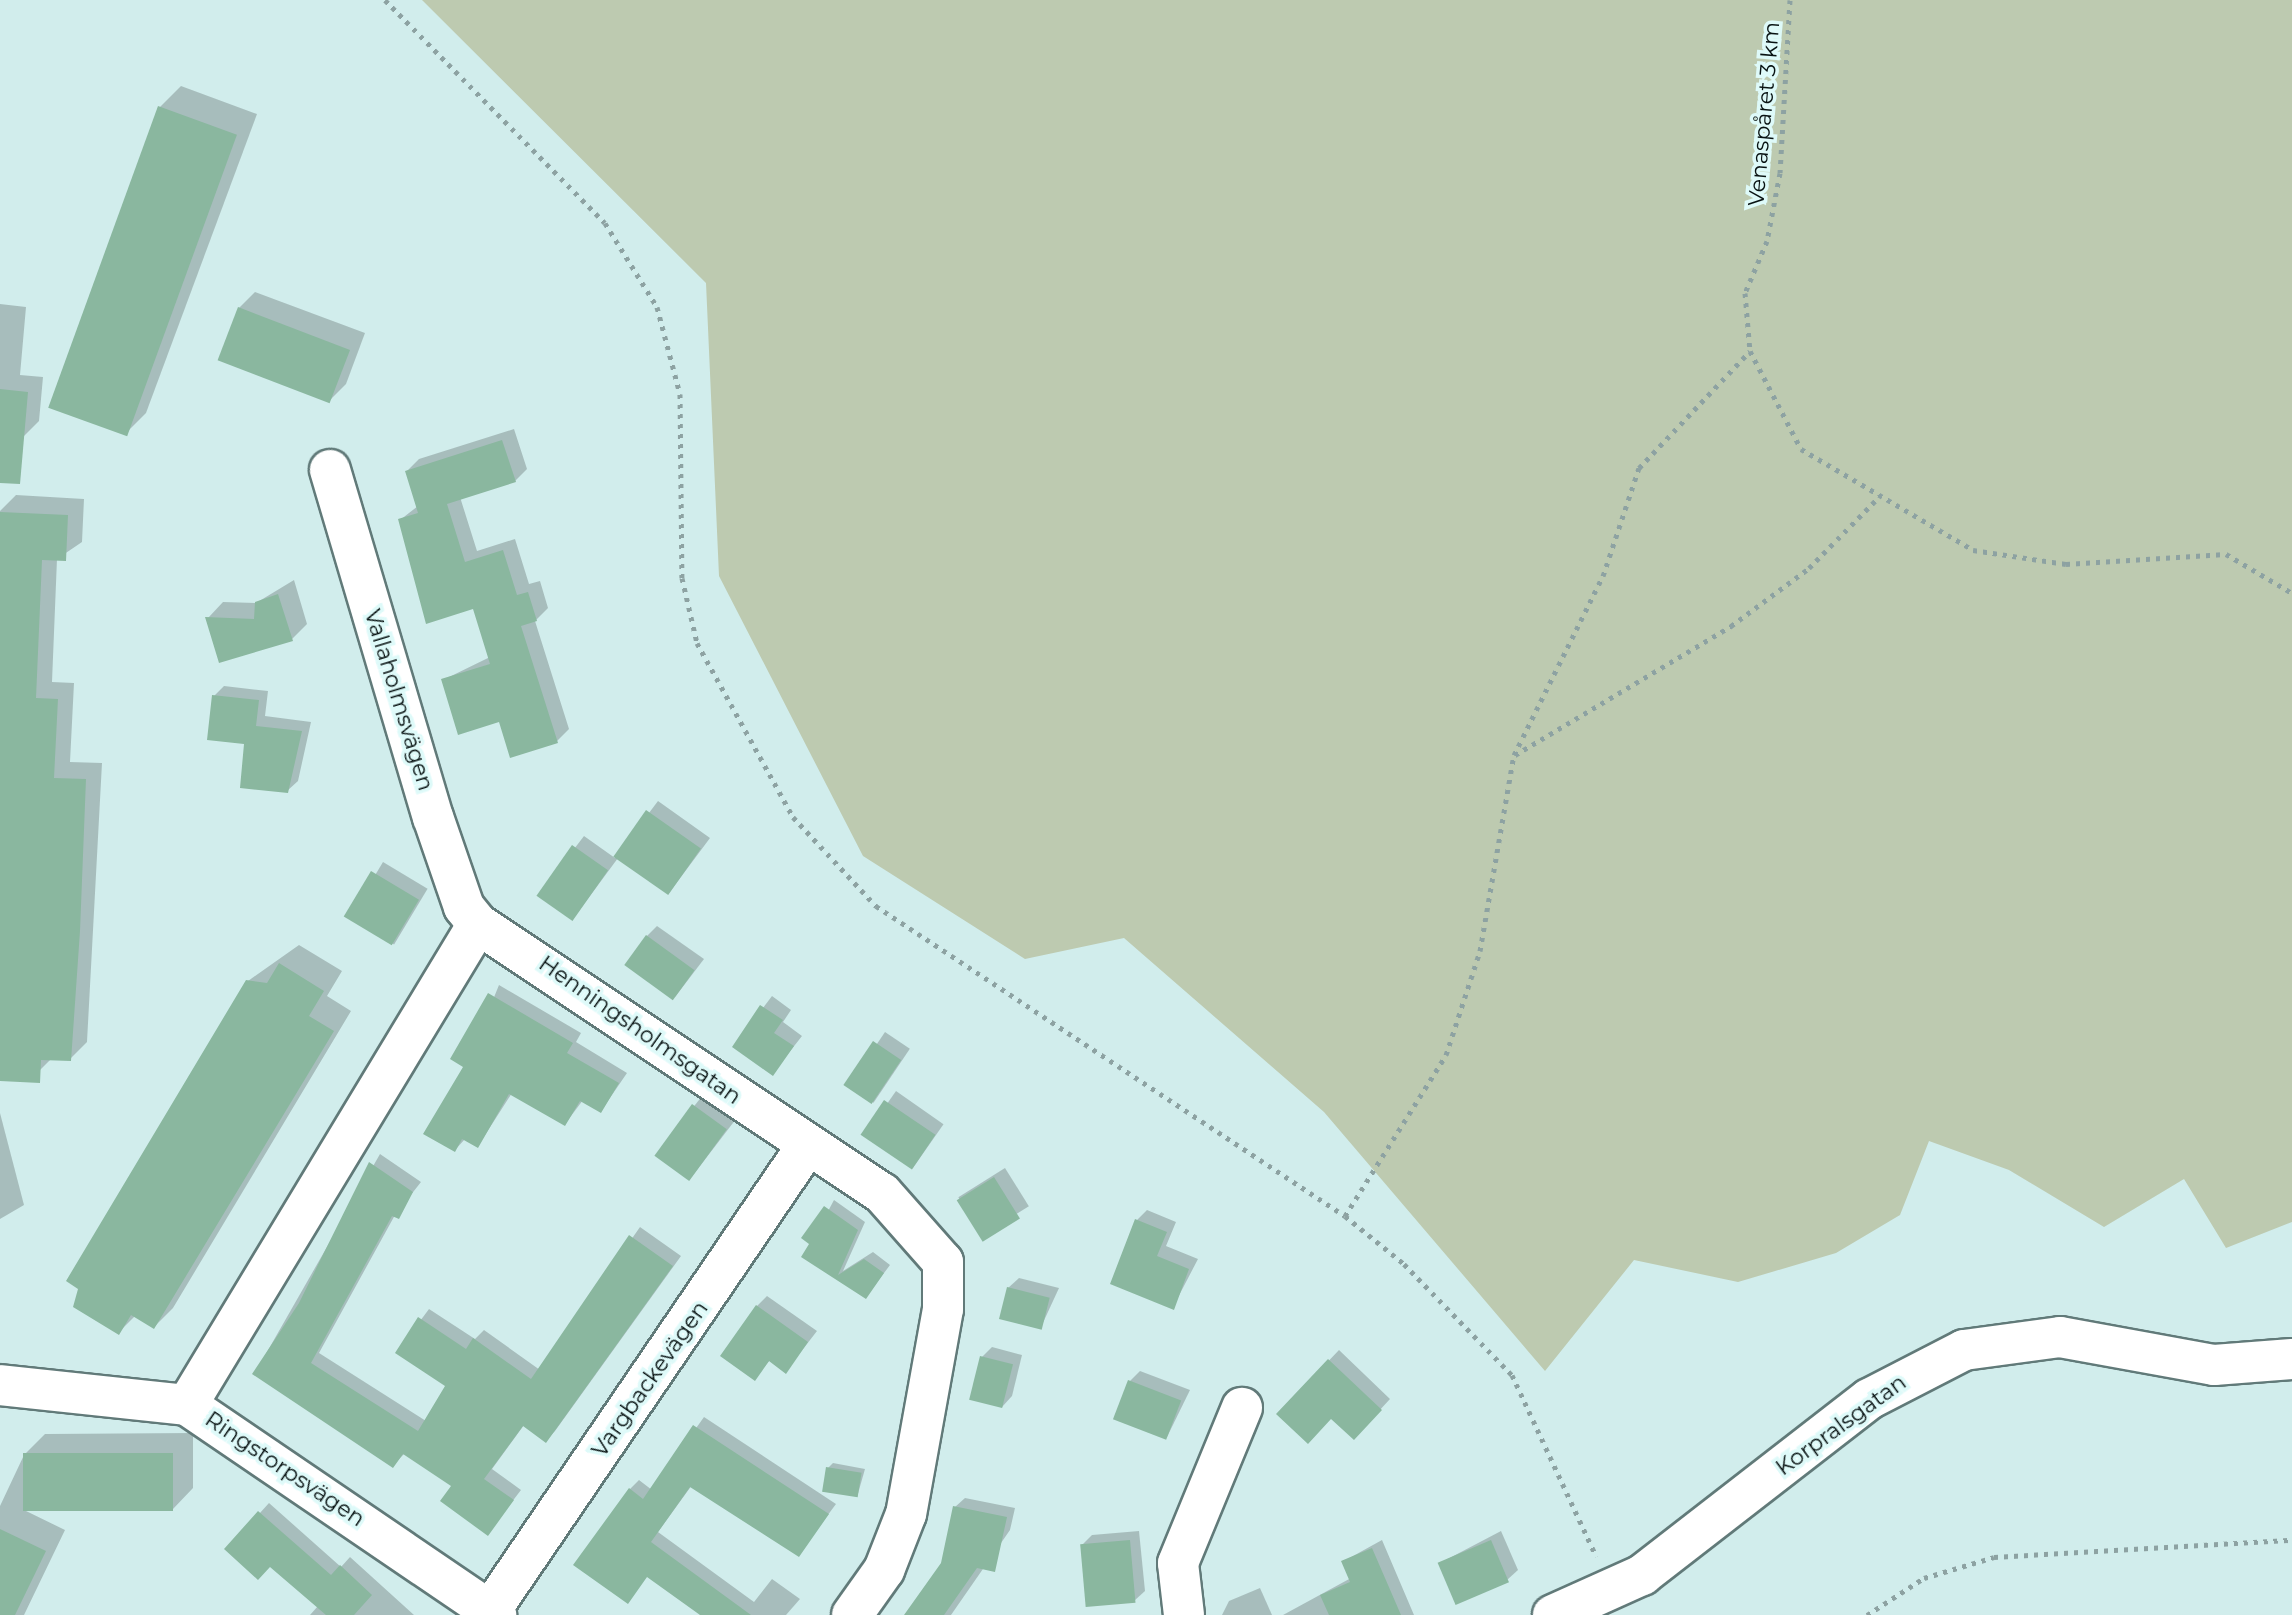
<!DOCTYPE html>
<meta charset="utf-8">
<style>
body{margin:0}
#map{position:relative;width:2292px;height:1615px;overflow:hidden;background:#d1edec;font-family:Montserrat,sans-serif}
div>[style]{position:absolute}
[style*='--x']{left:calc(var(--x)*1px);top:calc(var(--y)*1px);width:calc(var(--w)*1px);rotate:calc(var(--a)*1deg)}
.green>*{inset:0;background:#bdcab0}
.shadow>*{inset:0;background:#0003;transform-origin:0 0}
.building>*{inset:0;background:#8ab79f;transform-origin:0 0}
.path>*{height:5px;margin-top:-2.5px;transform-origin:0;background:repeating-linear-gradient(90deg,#8da2a2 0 4px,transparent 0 10px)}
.roads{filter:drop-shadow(2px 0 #617a79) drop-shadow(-2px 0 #617a79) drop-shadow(0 2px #617a79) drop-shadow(0 -2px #617a79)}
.minor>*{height:40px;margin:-20px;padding:0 20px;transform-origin:20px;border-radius:20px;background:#fff}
span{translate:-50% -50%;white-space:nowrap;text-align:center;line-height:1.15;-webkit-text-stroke:7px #defaf9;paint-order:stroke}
.street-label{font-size:22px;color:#081212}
</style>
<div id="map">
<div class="green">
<div style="clip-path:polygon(422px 0,2292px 0,2292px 1222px,2226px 1248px,2184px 1179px,2104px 1227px,2009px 1170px,1929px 1141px,1900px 1215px,1836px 1253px,1738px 1282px,1634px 1260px,1545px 1371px,1324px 1112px,1124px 938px,1025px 959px,863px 856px,719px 576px,706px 283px)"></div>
</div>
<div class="shadow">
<div style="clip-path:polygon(181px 86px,257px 114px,146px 413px,125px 434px,160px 107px)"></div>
<div style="clip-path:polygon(255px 292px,365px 333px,346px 384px,330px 400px,239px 308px)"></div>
<div style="clip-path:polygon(0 304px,26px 307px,20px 375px,43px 377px,39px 421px,23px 437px,0 434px)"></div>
<div style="clip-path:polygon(514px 429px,527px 469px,515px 481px,460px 497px,477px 551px,515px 539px,529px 584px,540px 581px,548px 608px,535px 621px,569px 729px,557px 741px,501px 720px,443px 680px,490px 657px,474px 606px,400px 520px,418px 506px,407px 471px,419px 459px)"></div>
<div style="clip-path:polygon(16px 495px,84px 499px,82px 542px,57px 559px,52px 682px,74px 683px,70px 762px,102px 763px,87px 1042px,70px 1059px,51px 1059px,40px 1070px,0 1069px,0 511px)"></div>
<div style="clip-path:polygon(294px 580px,307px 624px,292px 639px,208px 618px,223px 602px,256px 603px)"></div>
<div style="clip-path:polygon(224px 686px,268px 691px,265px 716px,311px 722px,298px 781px,287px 791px,214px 696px)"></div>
<div style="clip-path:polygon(658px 801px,710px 838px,669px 893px,618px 858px,573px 919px,539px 895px,584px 836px,615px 858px)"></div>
<div style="left:383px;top:862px;width:52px;height:65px;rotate:31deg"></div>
<div style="clip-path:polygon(657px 926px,704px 959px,675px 997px,647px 936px)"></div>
<div style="clip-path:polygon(299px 945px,342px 971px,327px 996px,351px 1011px,173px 1308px,154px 1327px,135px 1316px,119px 1332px,248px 981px)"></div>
<div style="clip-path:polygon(499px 985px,581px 1033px,576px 1042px,627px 1073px,601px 1111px,583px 1100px,565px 1124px,512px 1093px,478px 1146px,465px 1139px,455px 1150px,466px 1066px)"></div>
<div style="clip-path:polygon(772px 996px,791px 1010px,783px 1022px,802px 1036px,773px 1073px,734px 1046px)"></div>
<div style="left:885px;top:1032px;width:30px;height:65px;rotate:34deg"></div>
<div style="left:896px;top:1091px;width:58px;height:54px;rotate:35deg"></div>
<div style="clip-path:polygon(703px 1095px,736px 1119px,690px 1179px,675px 1130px)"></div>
<div style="clip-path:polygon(0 1113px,24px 1205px,0 1219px)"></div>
<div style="clip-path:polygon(380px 1154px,421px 1182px,395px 1215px,319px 1353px,426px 1421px,448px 1386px,397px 1352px,429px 1309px,475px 1339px,484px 1330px,540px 1370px,640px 1227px,681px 1256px,555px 1431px,546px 1440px,524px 1425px,492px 1469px,521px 1490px,488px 1533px,454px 1485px,405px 1453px,393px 1465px,255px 1373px)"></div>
<div style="left:1005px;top:1168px;width:45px;height:55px;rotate:58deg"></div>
<div style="clip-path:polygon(834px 1200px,865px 1222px,843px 1271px,873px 1252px,890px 1265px,866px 1297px,804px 1256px)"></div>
<div style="clip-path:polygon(1147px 1210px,1176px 1222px,1166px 1246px,1198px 1259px,1173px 1307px,1137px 1220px)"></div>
<div style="clip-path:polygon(1019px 1278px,1059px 1288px,1041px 1327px,1008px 1288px)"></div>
<div style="clip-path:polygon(767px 1296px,817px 1331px,786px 1371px,770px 1360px,755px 1378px,757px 1306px)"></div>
<div style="clip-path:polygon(992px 1347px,1022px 1355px,1012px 1396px,1002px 1407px,982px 1357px)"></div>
<div style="clip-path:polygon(1339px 1350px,1390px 1399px,1354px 1438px,1332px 1417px,1279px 1413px)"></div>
<div style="clip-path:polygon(1140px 1371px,1190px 1390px,1167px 1437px,1130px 1381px)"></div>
<div style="clip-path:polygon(704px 1417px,836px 1504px,799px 1554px,692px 1485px,658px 1532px,754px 1602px,772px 1579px,800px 1599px,786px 1615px,703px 1615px,648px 1575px,627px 1601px,630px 1489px,639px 1480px,652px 1490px)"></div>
<div style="clip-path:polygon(193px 1433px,193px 1488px,173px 1509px,24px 1510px,65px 1530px,24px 1615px,0 1615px,0 1506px,24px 1455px,45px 1434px)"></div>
<div style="clip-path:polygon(833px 1463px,865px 1469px,857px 1497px,828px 1468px)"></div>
<div style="clip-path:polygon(965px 1498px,1015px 1508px,1010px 1530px,951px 1615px,907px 1615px,943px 1564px,955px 1507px)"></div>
<div style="clip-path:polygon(269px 1503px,341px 1567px,350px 1557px,414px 1615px,310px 1615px,318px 1606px,270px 1565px,227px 1549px)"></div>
<div style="clip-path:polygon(1139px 1531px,1145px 1591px,1134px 1601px,1082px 1545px,1092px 1535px)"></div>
<div style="clip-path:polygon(1501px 1531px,1518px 1570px,1507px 1580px,1440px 1563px)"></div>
<div style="clip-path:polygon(1382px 1540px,1414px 1615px,1283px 1615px,1351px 1578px,1344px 1561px)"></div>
<div style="clip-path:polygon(1260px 1588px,1272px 1615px,1222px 1615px,1229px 1601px)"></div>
</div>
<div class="building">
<div style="left:158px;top:106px;width:84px;height:321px;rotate:20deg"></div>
<div style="left:238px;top:307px;width:120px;height:57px;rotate:21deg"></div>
<div style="clip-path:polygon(0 389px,28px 392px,20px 484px,0 483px)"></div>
<div style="clip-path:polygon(502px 440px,516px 482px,447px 504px,465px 562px,503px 550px,517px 595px,528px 592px,537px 621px,521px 626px,558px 743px,510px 758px,499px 722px,458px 735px,441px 679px,490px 664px,473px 609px,426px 624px,398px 519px,418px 513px,405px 471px)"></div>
<div style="clip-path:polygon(0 512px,68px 515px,66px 561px,42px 560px,36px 698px,58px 699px,54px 778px,86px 779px,80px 931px,71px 1061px,41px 1060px,40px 1083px,0 1081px)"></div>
<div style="clip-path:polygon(278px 594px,293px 641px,219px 663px,205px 617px,254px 619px,255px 602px)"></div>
<div style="clip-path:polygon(212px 695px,259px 700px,256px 726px,302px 731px,288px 793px,240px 788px,244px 744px,207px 740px)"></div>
<div style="left:646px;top:810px;width:67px;height:57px;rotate:35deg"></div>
<div style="left:572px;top:845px;width:44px;height:62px;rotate:35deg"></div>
<div style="left:371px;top:871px;width:56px;height:53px;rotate:31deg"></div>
<div style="left:646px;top:935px;width:60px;height:37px;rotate:36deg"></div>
<div style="clip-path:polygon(279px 963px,324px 991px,309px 1016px,334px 1031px,154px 1329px,131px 1315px,119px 1335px,73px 1307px,78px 1289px,66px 1281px,246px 980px,267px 983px)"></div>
<div style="clip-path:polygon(488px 993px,573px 1043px,567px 1053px,619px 1083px,601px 1113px,580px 1101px,565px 1126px,509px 1094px,478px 1148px,462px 1139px,455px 1152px,423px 1134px,463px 1067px,450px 1059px)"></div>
<div style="clip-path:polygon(760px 1005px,783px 1020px,774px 1033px,794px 1046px,773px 1076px,732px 1047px)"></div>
<div style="left:873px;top:1041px;width:34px;height:53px;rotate:34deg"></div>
<div style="left:884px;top:1100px;width:62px;height:42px;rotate:34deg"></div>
<div style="left:692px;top:1104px;width:43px;height:64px;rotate:36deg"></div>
<div style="clip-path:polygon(369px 1162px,413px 1192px,399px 1219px,392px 1216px,311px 1363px,418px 1431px,445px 1386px,395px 1353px,418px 1317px,466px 1349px,473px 1338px,531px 1379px,629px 1235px,673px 1266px,546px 1443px,523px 1426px,484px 1479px,514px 1500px,488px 1536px,440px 1501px,451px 1486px,403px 1454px,393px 1468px,252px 1374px,299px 1303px)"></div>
<div style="left:994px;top:1177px;width:49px;height:44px;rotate:58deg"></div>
<div style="clip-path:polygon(824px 1206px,858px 1230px,838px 1275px,864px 1259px,884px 1273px,866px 1299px,801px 1257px,809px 1244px,801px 1238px)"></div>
<div style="clip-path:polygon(1135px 1219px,1167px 1232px,1157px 1256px,1189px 1269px,1174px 1310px,1110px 1284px)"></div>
<div style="left:1007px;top:1287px;width:44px;height:33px;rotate:14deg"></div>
<div style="clip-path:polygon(756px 1305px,808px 1342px,786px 1374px,769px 1361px,755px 1381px,720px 1356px)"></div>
<div style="left:980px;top:1356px;width:34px;height:45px;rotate:14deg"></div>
<div style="clip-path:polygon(1328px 1359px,1382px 1410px,1354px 1440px,1331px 1419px,1308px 1444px,1276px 1414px)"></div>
<div style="left:1128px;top:1380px;width:57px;height:42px;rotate:21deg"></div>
<div style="clip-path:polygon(693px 1425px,829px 1514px,799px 1557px,690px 1487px,651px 1542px,751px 1615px,700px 1615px,647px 1577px,628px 1604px,573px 1565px,629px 1488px,643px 1499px)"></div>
<div style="left:173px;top:1453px;width:58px;height:150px;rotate:90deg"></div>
<div style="left:826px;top:1467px;width:36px;height:25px;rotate:9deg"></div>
<div style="clip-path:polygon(953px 1506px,1007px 1517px,995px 1572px,977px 1568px,944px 1615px,904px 1615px,941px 1563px)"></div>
<div style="clip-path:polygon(258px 1511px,331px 1575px,340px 1565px,372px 1595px,354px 1615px,326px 1615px,270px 1567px,258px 1580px,224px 1549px)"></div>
<div style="clip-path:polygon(0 1529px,46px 1551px,15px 1615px,0 1615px)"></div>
<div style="left:1130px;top:1540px;width:63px;height:50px;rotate:85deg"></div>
<div style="left:1491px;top:1540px;width:46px;height:58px;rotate:67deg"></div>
<div style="clip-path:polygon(1372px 1548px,1401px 1615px,1329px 1615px,1320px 1595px,1350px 1582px,1341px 1561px)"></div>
</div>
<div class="path">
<div style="--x:385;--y:0;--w:313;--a:45.4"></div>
<div style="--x:605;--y:223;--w:99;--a:58.2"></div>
<div style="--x:657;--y:307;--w:90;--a:75.2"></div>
<div style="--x:680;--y:394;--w:184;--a:89.4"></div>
<div style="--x:682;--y:578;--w:67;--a:77"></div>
<div style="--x:697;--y:643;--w:199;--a:61.1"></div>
<div style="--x:793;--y:817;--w:122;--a:47"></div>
<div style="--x:876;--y:906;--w:562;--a:33.46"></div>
<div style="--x:1345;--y:1216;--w:76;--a:39.1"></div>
<div style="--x:1404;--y:1264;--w:155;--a:45.8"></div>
<div style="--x:1512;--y:1375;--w:200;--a:65.1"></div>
<div style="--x:1790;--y:0;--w:173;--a:93.3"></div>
<div style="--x:1780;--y:173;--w:69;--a:100.8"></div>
<div style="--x:1767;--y:241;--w:56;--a:112.9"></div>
<div style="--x:1745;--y:293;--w:58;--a:85.1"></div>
<div style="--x:1750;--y:351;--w:110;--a:62.5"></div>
<div style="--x:1801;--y:449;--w:199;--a:30.4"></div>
<div style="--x:1973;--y:550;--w:94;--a:8.6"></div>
<div style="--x:2066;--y:564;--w:160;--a:-3.6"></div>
<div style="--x:2226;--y:554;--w:77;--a:30.6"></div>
<div style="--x:1515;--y:755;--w:252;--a:-30.8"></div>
<div style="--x:1731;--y:626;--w:97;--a:-36.6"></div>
<div style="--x:1809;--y:568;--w:101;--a:-45.4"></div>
<div style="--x:1345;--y:1216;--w:190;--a:-57.9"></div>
<div style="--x:1446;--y:1055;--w:109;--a:-71.9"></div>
<div style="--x:1480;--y:951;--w:199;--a:-80.2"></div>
<div style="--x:1514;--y:755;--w:200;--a:-63.6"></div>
<div style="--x:1603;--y:576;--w:114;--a:-71.6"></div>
<div style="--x:1639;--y:468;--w:161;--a:-46.5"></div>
<div style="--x:1867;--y:1615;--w:68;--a:-33"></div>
<div style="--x:1924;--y:1578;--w:73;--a:-16.7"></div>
<div style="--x:1994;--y:1557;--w:298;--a:-3.3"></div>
</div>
<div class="roads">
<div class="minor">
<div style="--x:330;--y:470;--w:362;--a:73.5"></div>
<div style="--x:433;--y:817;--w:95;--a:71"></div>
<div style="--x:464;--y:907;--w:22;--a:51"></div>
<div style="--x:0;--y:1385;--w:188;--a:6.1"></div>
<div style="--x:187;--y:1405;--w:374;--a:34.2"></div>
<div style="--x:187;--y:1405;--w:562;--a:-58.83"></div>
<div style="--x:478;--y:924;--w:485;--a:33.7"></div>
<div style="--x:882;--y:1193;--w:92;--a:48.5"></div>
<div style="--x:943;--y:1262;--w:47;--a:90"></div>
<div style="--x:943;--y:1309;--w:208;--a:100.2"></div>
<div style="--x:906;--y:1514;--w:60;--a:111.4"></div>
<div style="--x:884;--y:1570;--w:55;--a:125.4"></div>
<div style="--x:490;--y:1611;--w:563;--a:-55.72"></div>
<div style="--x:1184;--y:1615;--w:52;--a:-96.6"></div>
<div style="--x:1178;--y:1563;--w:168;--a:-67.6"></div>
<div style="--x:1553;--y:1615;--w:98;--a:-24.2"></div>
<div style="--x:1642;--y:1575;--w:287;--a:-37.8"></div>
<div style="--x:1869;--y:1399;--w:107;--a:-27.3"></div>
<div style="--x:1964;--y:1350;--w:97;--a:-7.7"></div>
<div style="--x:2060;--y:1337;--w:157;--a:10.3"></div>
<div style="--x:2214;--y:1365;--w:78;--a:-4.4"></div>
</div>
</div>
<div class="street-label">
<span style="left:1764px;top:114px;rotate:-85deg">Venaspåret 3 km</span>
<span style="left:399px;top:700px;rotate:73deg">Vallaholmsvägen</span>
<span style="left:640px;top:1030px;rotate:35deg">Henningsholmsgatan</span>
<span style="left:650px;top:1379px;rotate:-55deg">Vargbackevägen</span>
<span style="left:1841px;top:1425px;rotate:-36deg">Korpralsgatan</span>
<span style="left:285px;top:1469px;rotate:34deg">Ringstorpsvägen</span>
</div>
</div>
